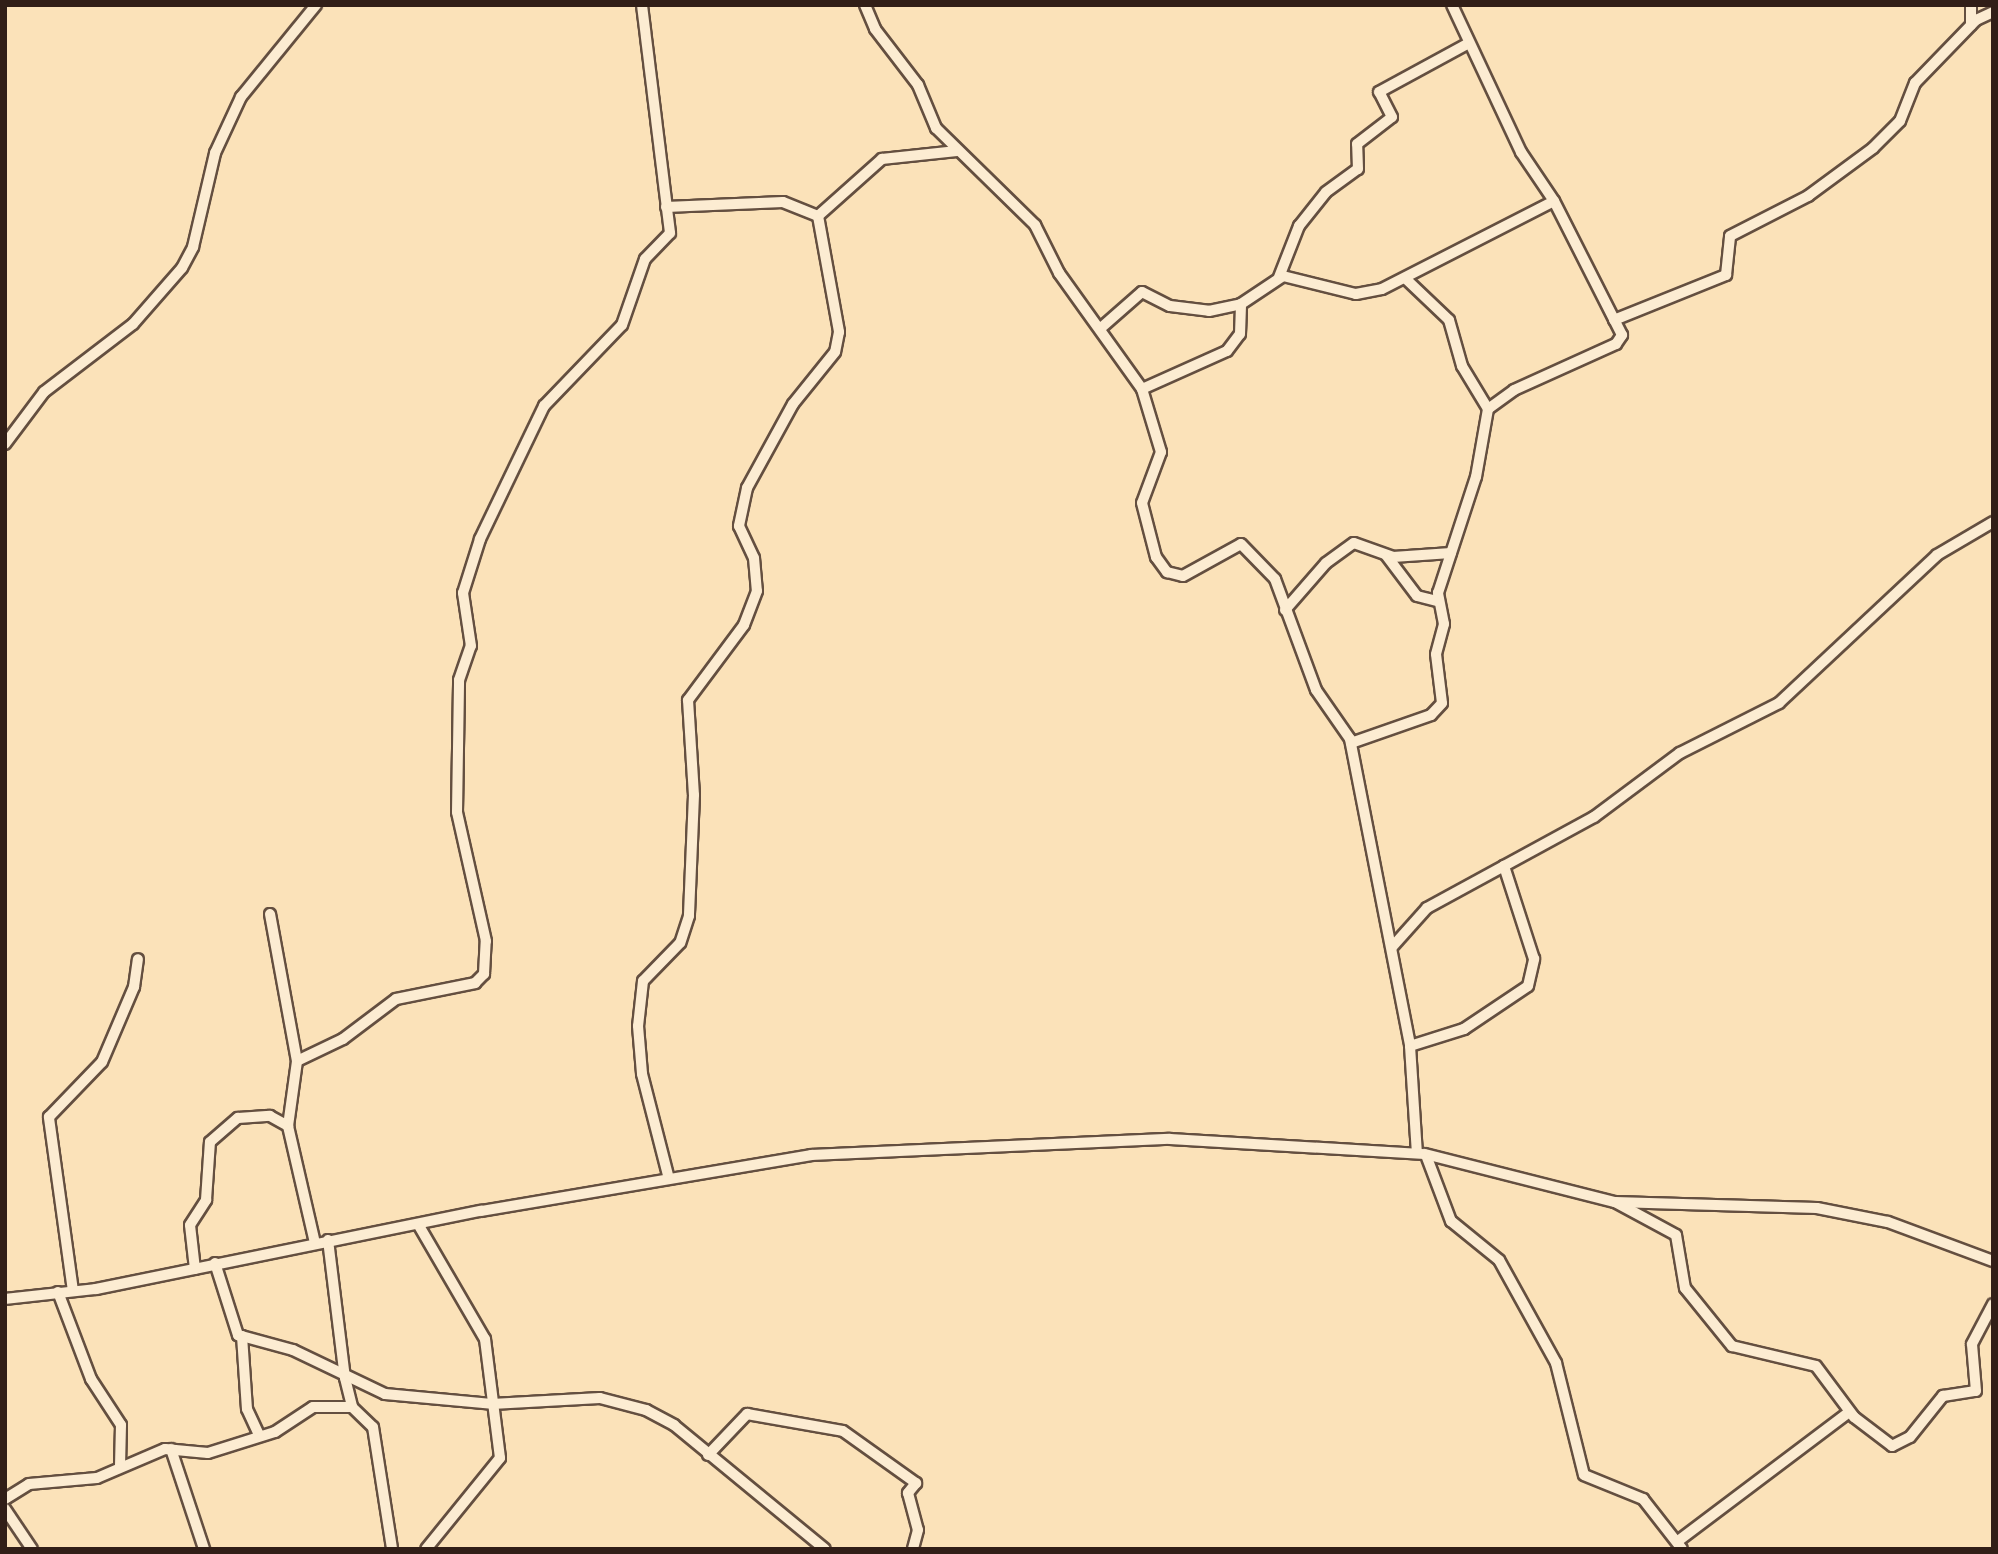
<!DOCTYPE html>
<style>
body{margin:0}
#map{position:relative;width:1998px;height:1554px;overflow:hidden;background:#fbe2b9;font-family:"Libre Caslon Text",serif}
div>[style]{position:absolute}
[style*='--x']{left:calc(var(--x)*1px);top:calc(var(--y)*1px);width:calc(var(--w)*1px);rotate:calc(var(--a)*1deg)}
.roads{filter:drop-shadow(2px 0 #644f40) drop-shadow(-2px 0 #644f40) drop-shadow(0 2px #644f40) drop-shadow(0 -2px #644f40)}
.minor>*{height:10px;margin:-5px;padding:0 5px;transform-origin:5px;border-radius:5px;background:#fcecd2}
span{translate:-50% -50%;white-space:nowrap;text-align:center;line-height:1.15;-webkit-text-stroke:6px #fcecd2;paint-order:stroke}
.frame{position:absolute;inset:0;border:7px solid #311e17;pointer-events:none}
</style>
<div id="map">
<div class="roads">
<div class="minor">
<div style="--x:865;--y:5;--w:26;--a:67"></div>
<div style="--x:875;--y:29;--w:71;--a:52.5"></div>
<div style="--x:918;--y:85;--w:47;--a:67.3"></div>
<div style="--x:936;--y:128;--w:139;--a:44.4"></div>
<div style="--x:1035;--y:225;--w:54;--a:63.4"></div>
<div style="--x:1059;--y:273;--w:143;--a:54.4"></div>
<div style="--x:1142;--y:389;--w:66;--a:73.2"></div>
<div style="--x:1161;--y:452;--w:54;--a:110.4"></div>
<div style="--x:1142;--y:503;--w:56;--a:75.5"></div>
<div style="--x:1156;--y:557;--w:19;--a:54"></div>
<div style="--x:1167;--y:572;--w:16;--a:14"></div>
<div style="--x:1183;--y:576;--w:66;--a:-28.9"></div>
<div style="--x:1241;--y:544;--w:49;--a:45.8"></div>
<div style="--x:1275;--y:579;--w:118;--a:69.7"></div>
<div style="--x:1316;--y:690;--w:60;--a:55.2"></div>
<div style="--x:1350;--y:739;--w:313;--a:78.9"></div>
<div style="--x:1410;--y:1046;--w:107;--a:86.3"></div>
<div style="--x:1971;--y:25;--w:20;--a:-90"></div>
<div style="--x:666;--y:207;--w:117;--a:-2.4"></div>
<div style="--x:783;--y:202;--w:38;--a:22"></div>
<div style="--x:818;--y:216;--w:118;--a:79.7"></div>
<div style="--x:839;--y:332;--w:20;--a:101"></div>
<div style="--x:835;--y:352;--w:67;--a:128.9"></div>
<div style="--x:793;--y:404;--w:96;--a:118.7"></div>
<div style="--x:747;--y:488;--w:39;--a:102"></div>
<div style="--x:739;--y:526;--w:35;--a:65"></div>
<div style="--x:754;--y:558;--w:33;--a:85"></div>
<div style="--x:757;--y:591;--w:36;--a:111"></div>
<div style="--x:744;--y:625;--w:94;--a:126.7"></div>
<div style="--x:688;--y:700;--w:95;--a:86.4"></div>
<div style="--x:694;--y:795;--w:121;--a:92.4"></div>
<div style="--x:689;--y:916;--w:28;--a:108"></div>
<div style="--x:680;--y:943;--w:53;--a:134.2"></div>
<div style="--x:643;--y:981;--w:45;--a:96.3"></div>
<div style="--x:638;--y:1026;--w:48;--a:85.2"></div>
<div style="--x:642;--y:1074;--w:108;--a:75.6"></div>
<div style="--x:818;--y:216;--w:86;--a:-41.7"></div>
<div style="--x:882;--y:159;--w:75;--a:-6.1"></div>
<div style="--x:1279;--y:277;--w:55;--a:-68.6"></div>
<div style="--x:1299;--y:226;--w:43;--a:-51.5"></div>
<div style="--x:1326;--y:192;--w:39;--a:-36"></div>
<div style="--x:1358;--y:169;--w:25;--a:-92"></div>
<div style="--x:1357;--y:144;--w:44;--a:-37.6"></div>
<div style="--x:1392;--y:117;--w:28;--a:-117"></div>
<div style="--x:1379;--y:92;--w:102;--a:-28.6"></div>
<div style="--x:1407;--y:280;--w:58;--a:43.6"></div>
<div style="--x:1449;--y:320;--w:48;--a:74.2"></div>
<div style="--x:1462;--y:366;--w:50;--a:58.8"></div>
<div style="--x:1614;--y:320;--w:121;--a:-21.9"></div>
<div style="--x:1726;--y:275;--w:39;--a:-84"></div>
<div style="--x:1730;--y:236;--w:88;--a:-27.1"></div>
<div style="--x:1808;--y:196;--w:81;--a:-36.4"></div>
<div style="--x:1873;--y:148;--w:38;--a:-45"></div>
<div style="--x:1900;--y:121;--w:41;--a:-68.5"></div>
<div style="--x:1915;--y:83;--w:88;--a:-45.9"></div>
<div style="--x:1976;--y:20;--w:19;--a:-25"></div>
<div style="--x:1102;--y:327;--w:53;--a:-41.2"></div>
<div style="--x:1142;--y:292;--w:31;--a:27"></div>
<div style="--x:1170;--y:306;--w:39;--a:7"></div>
<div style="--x:1209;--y:311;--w:33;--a:-12"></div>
<div style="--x:1241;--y:304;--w:50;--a:-33.7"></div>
<div style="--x:1283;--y:276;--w:75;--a:13.9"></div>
<div style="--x:1356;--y:294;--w:26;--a:-11"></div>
<div style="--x:1382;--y:289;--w:193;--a:-27.1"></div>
<div style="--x:1142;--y:389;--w:93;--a:-24.1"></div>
<div style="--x:1227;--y:351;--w:21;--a:-53"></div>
<div style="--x:1240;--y:334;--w:30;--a:-88"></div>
<div style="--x:5;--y:444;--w:65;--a:-53.1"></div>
<div style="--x:44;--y:392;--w:112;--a:-37.4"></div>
<div style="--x:133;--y:324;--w:74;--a:-48.8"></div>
<div style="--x:182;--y:268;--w:24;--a:-62"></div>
<div style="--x:193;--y:247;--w:97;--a:-76.8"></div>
<div style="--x:215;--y:153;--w:62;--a:-65.1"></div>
<div style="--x:241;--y:97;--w:119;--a:-50.8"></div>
<div style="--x:1386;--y:555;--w:51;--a:52.9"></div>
<div style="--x:1417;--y:596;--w:21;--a:14"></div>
<div style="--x:1285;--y:610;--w:62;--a:-48.9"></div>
<div style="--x:1326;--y:563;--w:34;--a:-36"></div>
<div style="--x:1354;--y:543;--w:41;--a:19.7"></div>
<div style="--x:1393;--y:557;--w:58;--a:-3.9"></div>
<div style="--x:1351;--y:743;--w:85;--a:-19.3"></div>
<div style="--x:1431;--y:715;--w:16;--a:-47"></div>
<div style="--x:1442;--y:703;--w:49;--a:-97"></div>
<div style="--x:1436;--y:654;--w:31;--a:-75"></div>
<div style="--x:1444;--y:624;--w:32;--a:-101"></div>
<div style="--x:1438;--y:593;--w:122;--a:-71.9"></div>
<div style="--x:1476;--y:477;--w:69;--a:-80"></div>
<div style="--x:1488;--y:409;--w:32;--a:-36"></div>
<div style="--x:1514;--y:390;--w:112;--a:-24.3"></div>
<div style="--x:1616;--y:344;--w:11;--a:-56"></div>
<div style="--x:1622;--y:335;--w:150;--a:-116.9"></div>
<div style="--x:1554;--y:201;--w:59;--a:-124"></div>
<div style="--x:1521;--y:152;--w:162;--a:-115.1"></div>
<div style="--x:270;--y:914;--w:149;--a:79.6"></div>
<div style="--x:1393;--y:946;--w:51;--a:-48.2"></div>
<div style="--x:1427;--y:908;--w:190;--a:-28.6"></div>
<div style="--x:1594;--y:817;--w:107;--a:-36.7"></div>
<div style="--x:1680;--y:753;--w:111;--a:-26.8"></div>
<div style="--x:1779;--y:703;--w:216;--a:-43.1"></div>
<div style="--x:1937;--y:555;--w:65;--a:-30.5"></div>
<div style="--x:1410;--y:1046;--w:57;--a:-17.5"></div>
<div style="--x:1464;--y:1029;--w:77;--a:-33.9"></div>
<div style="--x:1528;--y:986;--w:28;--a:-77"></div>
<div style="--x:1534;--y:959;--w:98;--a:-107.9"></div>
<div style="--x:1426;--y:1155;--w:71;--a:69.3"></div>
<div style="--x:1451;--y:1221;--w:62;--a:39.1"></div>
<div style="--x:1499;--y:1260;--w:118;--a:61"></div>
<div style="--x:1556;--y:1363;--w:115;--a:76"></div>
<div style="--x:1584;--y:1475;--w:64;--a:22.1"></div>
<div style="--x:1643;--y:1499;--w:63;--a:52"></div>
<div style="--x:1617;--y:1203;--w:67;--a:28.5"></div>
<div style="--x:1676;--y:1235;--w:54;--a:80.4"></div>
<div style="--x:1685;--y:1288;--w:75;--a:51"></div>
<div style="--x:1732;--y:1346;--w:86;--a:13.4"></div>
<div style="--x:1816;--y:1366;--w:64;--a:53.3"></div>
<div style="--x:1854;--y:1417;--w:48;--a:37.3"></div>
<div style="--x:1892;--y:1446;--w:20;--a:-27"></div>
<div style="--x:1910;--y:1437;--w:53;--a:-51.2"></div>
<div style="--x:1943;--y:1396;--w:33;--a:-9"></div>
<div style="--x:1976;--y:1391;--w:47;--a:-94.9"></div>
<div style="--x:1972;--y:1344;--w:45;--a:-62.3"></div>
<div style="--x:418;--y:1224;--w:133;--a:59.8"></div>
<div style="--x:485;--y:1339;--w:120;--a:82.8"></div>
<div style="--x:500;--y:1458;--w:117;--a:129.1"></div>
<div style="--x:328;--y:1240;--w:139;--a:83"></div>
<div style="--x:345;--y:1378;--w:30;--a:76"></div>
<div style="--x:352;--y:1407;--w:29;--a:44"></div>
<div style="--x:373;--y:1427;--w:123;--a:81.1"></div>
<div style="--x:315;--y:1243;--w:120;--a:-103"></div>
<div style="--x:288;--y:1126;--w:66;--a:-82.1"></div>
<div style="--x:297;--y:1061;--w:51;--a:-25.6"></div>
<div style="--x:343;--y:1039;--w:66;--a:-37"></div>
<div style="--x:396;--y:999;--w:81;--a:-11.4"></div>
<div style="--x:475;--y:983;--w:13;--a:-45"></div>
<div style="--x:484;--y:974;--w:33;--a:-87"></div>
<div style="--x:486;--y:941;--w:132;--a:-102.7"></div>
<div style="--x:457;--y:812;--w:132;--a:-89.1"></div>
<div style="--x:459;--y:680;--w:36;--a:-71"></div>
<div style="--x:471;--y:646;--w:54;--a:-98.6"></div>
<div style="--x:463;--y:593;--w:57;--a:-72.5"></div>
<div style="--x:480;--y:539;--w:148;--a:-64.3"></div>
<div style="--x:544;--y:406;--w:112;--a:-46.1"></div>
<div style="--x:622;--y:325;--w:70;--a:-70.8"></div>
<div style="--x:645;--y:259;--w:36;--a:-46"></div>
<div style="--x:670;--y:233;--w:230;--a:-97"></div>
<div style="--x:215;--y:1263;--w:76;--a:72.3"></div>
<div style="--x:238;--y:1335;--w:57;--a:15.3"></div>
<div style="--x:293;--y:1350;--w:102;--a:25.6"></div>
<div style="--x:385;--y:1394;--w:107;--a:5.3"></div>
<div style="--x:492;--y:1404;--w:108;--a:-3.2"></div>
<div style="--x:600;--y:1398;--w:48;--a:14.6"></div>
<div style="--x:646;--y:1410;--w:32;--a:28"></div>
<div style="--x:674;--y:1425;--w:195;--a:39.4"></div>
<div style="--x:195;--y:1269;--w:44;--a:-96.5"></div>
<div style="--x:190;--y:1225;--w:30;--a:-57"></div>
<div style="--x:206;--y:1200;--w:58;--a:-86.1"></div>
<div style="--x:210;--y:1142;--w:37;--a:-41"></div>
<div style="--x:238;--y:1118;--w:32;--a:-4"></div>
<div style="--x:270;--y:1116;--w:21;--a:29"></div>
<div style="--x:73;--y:1291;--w:176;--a:-97.9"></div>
<div style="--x:49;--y:1117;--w:76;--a:-46.1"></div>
<div style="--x:102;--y:1062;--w:82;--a:-66.9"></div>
<div style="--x:134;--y:987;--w:28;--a:-82"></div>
<div style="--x:58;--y:1292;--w:93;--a:69.2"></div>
<div style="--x:91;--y:1379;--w:55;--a:56.9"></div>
<div style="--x:121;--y:1425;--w:42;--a:91.4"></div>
<div style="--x:5;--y:1299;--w:92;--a:-6.3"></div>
<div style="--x:96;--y:1289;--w:393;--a:-11.5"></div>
<div style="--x:481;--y:1211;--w:335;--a:-9.6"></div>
<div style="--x:811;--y:1155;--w:359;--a:-2.6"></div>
<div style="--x:1170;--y:1139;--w:255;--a:3.4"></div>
<div style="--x:1425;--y:1154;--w:196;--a:14.2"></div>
<div style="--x:1615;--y:1202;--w:202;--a:1.7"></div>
<div style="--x:1817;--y:1208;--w:72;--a:11.2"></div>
<div style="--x:1888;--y:1222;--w:112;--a:20.4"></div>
<div style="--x:242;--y:1336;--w:73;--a:86.1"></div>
<div style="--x:247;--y:1409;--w:29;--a:65"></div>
<div style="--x:171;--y:1449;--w:105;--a:71.7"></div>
<div style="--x:708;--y:1455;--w:57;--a:-46.4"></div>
<div style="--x:747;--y:1414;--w:97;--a:10"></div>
<div style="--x:843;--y:1431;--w:90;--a:35.5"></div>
<div style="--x:916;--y:1483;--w:13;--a:129"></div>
<div style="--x:908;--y:1493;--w:38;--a:75"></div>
<div style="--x:918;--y:1530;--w:20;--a:105"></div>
<div style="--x:5;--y:1499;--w:28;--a:-32"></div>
<div style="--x:29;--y:1484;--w:68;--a:-5"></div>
<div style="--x:97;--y:1478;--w:74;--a:-23.1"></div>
<div style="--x:165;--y:1449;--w:43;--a:5.3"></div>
<div style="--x:208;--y:1453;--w:70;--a:-17.4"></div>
<div style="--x:275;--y:1432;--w:45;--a:-33.3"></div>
<div style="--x:313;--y:1407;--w:39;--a:0"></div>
<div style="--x:5;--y:1509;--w:48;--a:56"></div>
<div style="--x:1678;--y:1541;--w:214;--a:-37"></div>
</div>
</div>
<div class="frame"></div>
</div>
